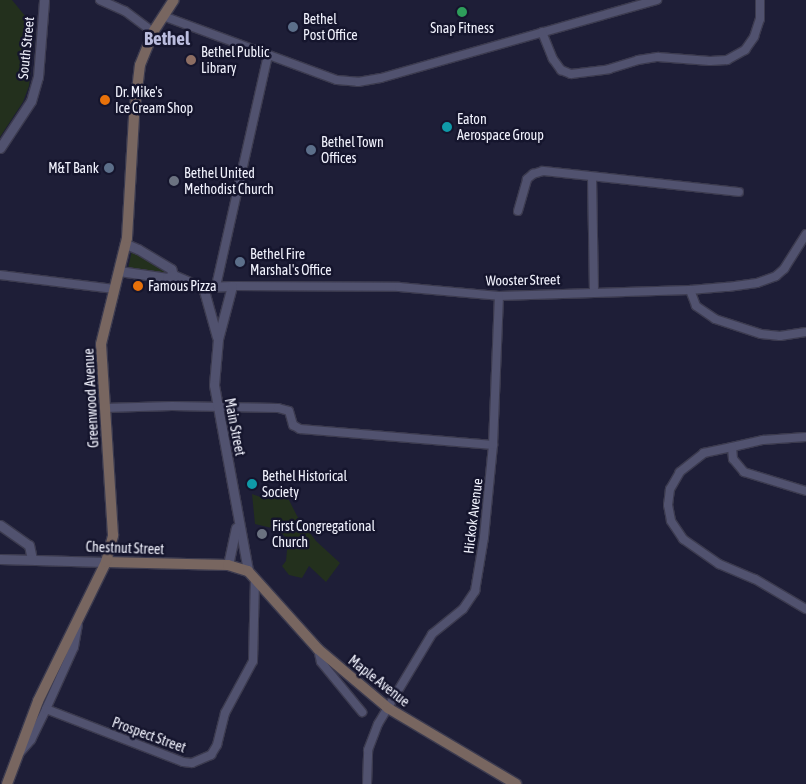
<!DOCTYPE html>
<style>
body{margin:0}
#map{position:relative;width:806px;height:784px;overflow:hidden;background:#1e1e37;font-family:"Asap Condensed",sans-serif}
div>[style]{position:absolute}
[style*='--x']{left:calc(var(--x)*1px);top:calc(var(--y)*1px);width:calc(var(--w)*1px);rotate:calc(var(--a)*1deg)}
.green>*{inset:0;background:#23301d}
.roads{filter:drop-shadow(1px 0 #3c3b4f) drop-shadow(-1px 0 #3c3b4f) drop-shadow(0 1px #3c3b4f) drop-shadow(0 -1px #3c3b4f)}
.minor>*{height:8px;margin:-4px;padding:0 4px;transform-origin:4px;border-radius:4px;background:#51526f}
.tertiary>*{height:9px;margin:-4.5px;padding:0 4.5px;transform-origin:4.5px;border-radius:4.5px;background:#51526f}
.secondary>*{height:10px;margin:-5px;padding:0 5px;transform-origin:5px;border-radius:5px;background:#786660}
.dots>*{width:14px;height:14px;translate:-50% -50%;box-sizing:border-box;border:2px solid #15152d;border-radius:50%}
span{translate:-50% -50%;white-space:nowrap;text-align:center;line-height:1.15;-webkit-text-stroke:5px #15152d;paint-order:stroke}
.poi-label{font-size:14px;color:#f1f2fd}
.left{translate:0 -50%;text-align:left}
.right{translate:-100% -50%;text-align:right}
.street-label{font-size:14px;color:#f1f2fd}
.district-label{font-size:19px;color:#bbbdde;font-weight:700}
</style>
<div id="map">
<div class="green">
<div style="clip-path:polygon(0 0,12px 0,35px 28px,29px 86px,23px 102px,0 137px)"></div>
<div style="clip-path:polygon(132px 250px,167px 269px,167px 275px,128px 269px)"></div>
<div style="clip-path:polygon(252px 494px,266px 499px,277px 496px,289px 500px,297px 516px,316px 541px,340px 563px,326px 582px,309px 566px,302px 578px,289px 575px,282px 566px,286px 561px,288px 539px,276px 529px,255px 524px)"></div>
</div>
<div class="roads">
<div class="minor">
<div style="--x:100;--y:0;--w:27;--a:24"></div>
<div style="--x:125;--y:11;--w:35;--a:37"></div>
<div style="--x:163;--y:16;--w:185;--a:20.2"></div>
<div style="--x:337;--y:80;--w:21;--a:5"></div>
<div style="--x:358;--y:82;--w:23;--a:-10"></div>
<div style="--x:381;--y:78;--w:287;--a:-15.8"></div>
<div style="--x:542;--y:32;--w:29;--a:68"></div>
<div style="--x:553;--y:59;--w:14;--a:54"></div>
<div style="--x:561;--y:70;--w:11;--a:22"></div>
<div style="--x:571;--y:74;--w:38;--a:-7"></div>
<div style="--x:609;--y:69;--w:30;--a:-17"></div>
<div style="--x:638;--y:60;--w:20;--a:-9"></div>
<div style="--x:658;--y:57;--w:52;--a:4.4"></div>
<div style="--x:710;--y:61;--w:17;--a:-3"></div>
<div style="--x:727;--y:60;--w:21;--a:-29"></div>
<div style="--x:745;--y:50;--w:16;--a:-55"></div>
<div style="--x:754;--y:37;--w:19;--a:-72"></div>
<div style="--x:760;--y:19;--w:19;--a:-90"></div>
<div style="--x:592;--y:177;--w:115;--a:89"></div>
<div style="--x:518;--y:211;--w:33;--a:-74"></div>
<div style="--x:527;--y:179;--w:8;--a:-40"></div>
<div style="--x:533;--y:174;--w:10;--a:-17"></div>
<div style="--x:543;--y:171;--w:197;--a:6.1"></div>
<div style="--x:0;--y:275;--w:115;--a:7"></div>
<div style="--x:216;--y:286;--w:237;--a:-77.3"></div>
<div style="--x:232;--y:286;--w:167;--a:0.3"></div>
<div style="--x:399;--y:287;--w:100;--a:5.1"></div>
<div style="--x:499;--y:296;--w:191;--a:-1.8"></div>
<div style="--x:690;--y:290;--w:38;--a:-5"></div>
<div style="--x:728;--y:287;--w:29;--a:-8"></div>
<div style="--x:757;--y:283;--w:20;--a:-20"></div>
<div style="--x:776;--y:276;--w:11;--a:-41"></div>
<div style="--x:784;--y:269;--w:41;--a:-57.8"></div>
<div style="--x:690;--y:290;--w:17;--a:69"></div>
<div style="--x:696;--y:306;--w:23;--a:34"></div>
<div style="--x:715;--y:319;--w:48;--a:18.1"></div>
<div style="--x:761;--y:334;--w:19;--a:6"></div>
<div style="--x:780;--y:336;--w:26;--a:-9"></div>
<div style="--x:104;--y:408;--w:68;--a:-1.7"></div>
<div style="--x:172;--y:406;--w:106;--a:1.1"></div>
<div style="--x:278;--y:408;--w:11;--a:15"></div>
<div style="--x:289;--y:411;--w:15;--a:74"></div>
<div style="--x:293;--y:425;--w:8;--a:30"></div>
<div style="--x:300;--y:429;--w:194;--a:4.7"></div>
<div style="--x:732;--y:447;--w:32;--a:-13"></div>
<div style="--x:763;--y:440;--w:43;--a:-4"></div>
<div style="--x:806;--y:491;--w:65;--a:-163"></div>
<div style="--x:744;--y:472;--w:17;--a:-130"></div>
<div style="--x:733;--y:459;--w:12;--a:-95"></div>
<div style="--x:732;--y:447;--w:29;--a:168"></div>
<div style="--x:704;--y:453;--w:31;--a:142"></div>
<div style="--x:680;--y:472;--w:20;--a:120"></div>
<div style="--x:670;--y:489;--w:16;--a:97"></div>
<div style="--x:668;--y:505;--w:16;--a:79"></div>
<div style="--x:671;--y:521;--w:22;--a:56"></div>
<div style="--x:683;--y:539;--w:44;--a:34.8"></div>
<div style="--x:719;--y:564;--w:39;--a:23"></div>
<div style="--x:755;--y:579;--w:59;--a:30.5"></div>
<div style="--x:318;--y:649;--w:13;--a:77"></div>
<div style="--x:321;--y:662;--w:65;--a:50.6"></div>
<div style="--x:46;--y:709;--w:68;--a:-65.7"></div>
<div style="--x:74;--y:647;--w:22;--a:-80"></div>
<div style="--x:18;--y:755;--w:20;--a:-49"></div>
<div style="--x:31;--y:740;--w:34;--a:-64"></div>
<div style="--x:46;--y:709;--w:147;--a:21.1"></div>
<div style="--x:183;--y:762;--w:9;--a:6"></div>
<div style="--x:192;--y:763;--w:21;--a:-23"></div>
<div style="--x:211;--y:755;--w:12;--a:-59"></div>
<div style="--x:217;--y:745;--w:33;--a:-76"></div>
<div style="--x:225;--y:713;--w:59;--a:-61.7"></div>
<div style="--x:253;--y:661;--w:82;--a:-88.6"></div>
<div style="--x:367;--y:784;--w:34;--a:-88"></div>
<div style="--x:368;--y:750;--w:28;--a:-69"></div>
<div style="--x:378;--y:724;--w:105;--a:-59"></div>
<div style="--x:432;--y:634;--w:40;--a:-39"></div>
<div style="--x:463;--y:609;--w:22;--a:-56"></div>
<div style="--x:475;--y:591;--w:55;--a:-80.5"></div>
<div style="--x:484;--y:537;--w:92;--a:-84.4"></div>
<div style="--x:493;--y:445;--w:149;--a:-87.7"></div>
</div>
<div class="tertiary">
<div style="--x:0;--y:148;--w:56;--a:-56.6"></div>
<div style="--x:31;--y:101;--w:25;--a:-74"></div>
<div style="--x:38;--y:77;--w:77;--a:-85.5"></div>
<div style="--x:126;--y:244;--w:13;--a:23"></div>
<div style="--x:138;--y:249;--w:39;--a:31"></div>
<div style="--x:171;--y:269;--w:6;--a:72"></div>
<div style="--x:173;--y:275;--w:26;--a:23"></div>
<div style="--x:197;--y:285;--w:6;--a:18"></div>
<div style="--x:203;--y:287;--w:29;--a:-2"></div>
<div style="--x:232;--y:286;--w:55;--a:104.8"></div>
<div style="--x:218;--y:339;--w:46;--a:95"></div>
<div style="--x:214;--y:385;--w:189;--a:79.6"></div>
<div style="--x:119;--y:271;--w:49;--a:8.3"></div>
<div style="--x:167;--y:278;--w:7;--a:-27"></div>
<div style="--x:203;--y:287;--w:52;--a:74.4"></div>
<div style="--x:0;--y:525;--w:35;--a:35"></div>
<div style="--x:29;--y:545;--w:14;--a:78"></div>
<div style="--x:0;--y:559;--w:106;--a:1.6"></div>
<div style="--x:228;--y:565;--w:38;--a:-78"></div>
</div>
<div class="secondary">
<div style="--x:106;--y:562;--w:122;--a:1.4"></div>
<div style="--x:228;--y:565;--w:21;--a:17"></div>
<div style="--x:248;--y:571;--w:105;--a:48.1"></div>
<div style="--x:318;--y:649;--w:92;--a:40.1"></div>
<div style="--x:388;--y:708;--w:149;--a:30.7"></div>
<div style="--x:7;--y:784;--w:89;--a:-69.5"></div>
<div style="--x:38;--y:701;--w:155;--a:-63.9"></div>
<div style="--x:106;--y:562;--w:28;--a:-75"></div>
<div style="--x:113;--y:535;--w:191;--a:-93.6"></div>
<div style="--x:101;--y:344;--w:109;--a:-76.2"></div>
<div style="--x:127;--y:238;--w:123;--a:-86.7"></div>
<div style="--x:134;--y:115;--w:50;--a:-83.2"></div>
<div style="--x:140;--y:65;--w:35;--a:-68"></div>
<div style="--x:153;--y:32;--w:38;--a:-57"></div>
</div>
</div>
<div class="dots">
<div style="left:462px;top:12px;background:#2e9e5b"></div>
<div style="left:293px;top:27px;background:#5c6f8a"></div>
<div style="left:191px;top:60px;background:#8d6e63"></div>
<div style="left:105px;top:100px;background:#e8710a"></div>
<div style="left:447px;top:127px;background:#0f9aa8"></div>
<div style="left:311px;top:150px;background:#5c6f8a"></div>
<div style="left:109px;top:168px;background:#5c6f8a"></div>
<div style="left:174px;top:181px;background:#6b7280"></div>
<div style="left:240px;top:262px;background:#5c6f8a"></div>
<div style="left:138px;top:286px;background:#e8710a"></div>
<div style="left:252px;top:484px;background:#0f9aa8"></div>
<div style="left:262px;top:534px;background:#6b7280"></div>
</div>
<div class="poi-label">
<span class="left" style="left:303px;top:27px">Bethel<br>Post Office</span>
<span style="left:462px;top:28px">Snap Fitness</span>
<span class="left" style="left:201px;top:60px">Bethel Public<br>Library</span>
<span class="left" style="left:115px;top:100px">Dr. Mike's<br>Ice Cream Shop</span>
<span class="left" style="left:457px;top:127px">Eaton<br>Aerospace Group</span>
<span class="left" style="left:321px;top:150px">Bethel Town<br>Offices</span>
<span class="right" style="left:99px;top:168px">M&amp;T Bank</span>
<span class="left" style="left:184px;top:181px">Bethel United<br>Methodist Church</span>
<span class="left" style="left:250px;top:262px">Bethel Fire<br>Marshal's Office</span>
<span class="left" style="left:148px;top:286px">Famous Pizza</span>
<span class="left" style="left:262px;top:484px">Bethel Historical<br>Society</span>
<span class="left" style="left:272px;top:534px">First Congregational<br>Church</span>
</div>
<div class="street-label">
<span style="left:26px;top:48px;rotate:-84deg">South Street</span>
<span style="left:523px;top:280px;rotate:-1deg">Wooster Street</span>
<span style="left:91px;top:398px;rotate:-93deg">Greenwood Avenue</span>
<span style="left:235px;top:427px;rotate:79deg">Main Street</span>
<span style="left:473px;top:516px;rotate:-83deg">Hickok Avenue</span>
<span style="left:125px;top:548px;rotate:2deg">Chestnut Street</span>
<span style="left:379px;top:681px;rotate:38deg">Maple Avenue</span>
<span style="left:149px;top:735px;rotate:20deg">Prospect Street</span>
</div>
<div class="district-label">
<span style="left:167px;top:39px">Bethel</span>
</div>
</div>
